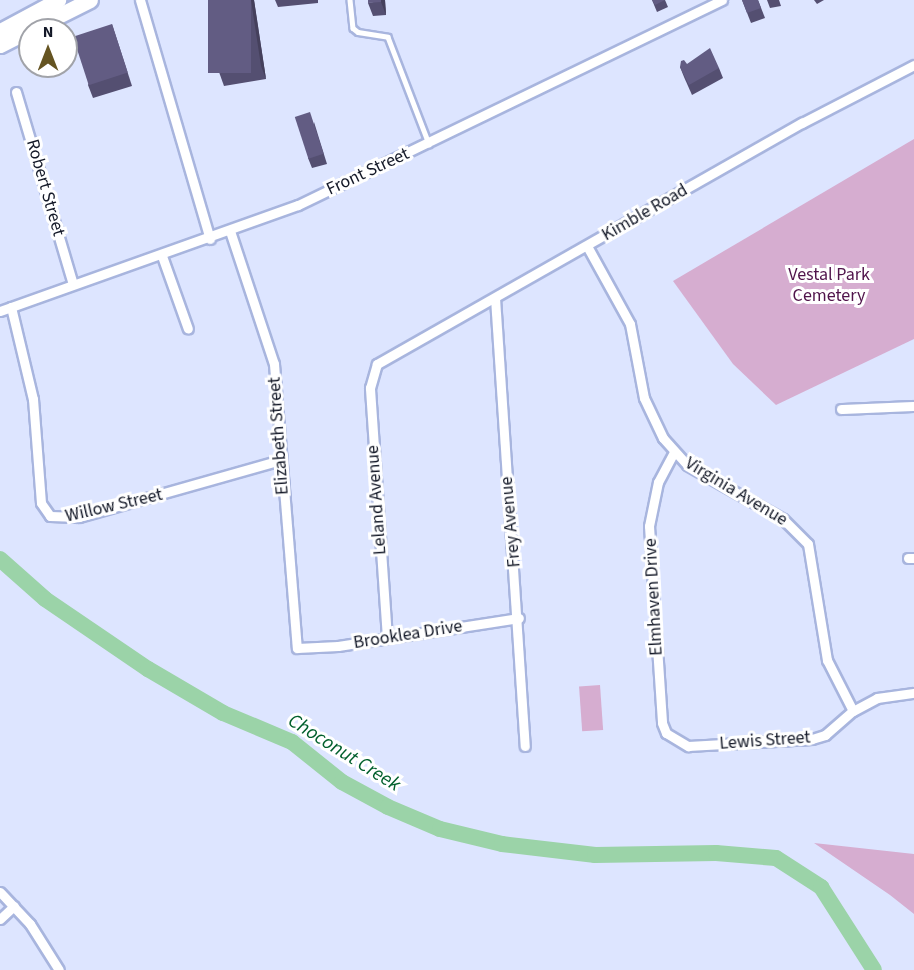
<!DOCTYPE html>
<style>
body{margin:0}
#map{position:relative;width:914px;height:970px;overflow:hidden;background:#dde5ff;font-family:"Source Sans 3",sans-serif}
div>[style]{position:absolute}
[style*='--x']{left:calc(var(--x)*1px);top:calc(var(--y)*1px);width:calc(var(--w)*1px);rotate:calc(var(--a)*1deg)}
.green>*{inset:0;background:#d6add0;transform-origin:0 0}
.river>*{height:16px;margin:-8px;padding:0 8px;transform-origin:8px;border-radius:8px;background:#9bd3a8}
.roads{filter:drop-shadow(2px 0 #a8b5de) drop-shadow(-2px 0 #a8b5de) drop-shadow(0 2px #a8b5de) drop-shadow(0 -2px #a8b5de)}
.lane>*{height:4.5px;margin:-2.25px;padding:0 2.25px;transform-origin:2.25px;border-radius:2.25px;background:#fff}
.street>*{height:9px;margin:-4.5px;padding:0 4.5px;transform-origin:4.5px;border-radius:4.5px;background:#fff}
.primary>*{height:15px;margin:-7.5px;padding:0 7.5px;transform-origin:7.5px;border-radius:7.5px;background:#fff}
.wall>*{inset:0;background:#544f71}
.shaded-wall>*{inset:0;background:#45405c}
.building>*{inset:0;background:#625c83;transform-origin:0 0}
span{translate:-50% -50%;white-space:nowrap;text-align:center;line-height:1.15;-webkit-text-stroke:6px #fff;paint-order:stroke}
.street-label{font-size:18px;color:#131827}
.park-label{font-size:18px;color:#50144b}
.water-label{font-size:20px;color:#005f2c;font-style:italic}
.north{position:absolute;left:18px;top:18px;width:60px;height:60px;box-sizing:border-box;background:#fff;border:2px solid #a1a3a9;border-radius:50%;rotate:0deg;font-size:16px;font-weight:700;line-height:24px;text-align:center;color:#131827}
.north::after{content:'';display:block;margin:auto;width:21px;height:27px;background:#655422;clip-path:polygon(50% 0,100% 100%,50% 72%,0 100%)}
</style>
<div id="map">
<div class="green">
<div style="clip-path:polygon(914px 139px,914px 339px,776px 405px,733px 364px,673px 281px)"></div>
<div style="left:600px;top:685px;width:45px;height:21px;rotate:86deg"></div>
<div style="clip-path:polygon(814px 843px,914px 854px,914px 914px,890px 895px)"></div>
</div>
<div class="river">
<div style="--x:0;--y:559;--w:60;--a:41.6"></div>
<div style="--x:45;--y:599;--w:125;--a:34.2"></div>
<div style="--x:148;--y:669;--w:87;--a:30.4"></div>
<div style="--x:223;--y:713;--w:75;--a:22.8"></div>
<div style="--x:292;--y:742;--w:64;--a:38.7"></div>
<div style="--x:342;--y:782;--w:52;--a:28.5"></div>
<div style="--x:388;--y:807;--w:56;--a:22.9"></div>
<div style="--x:440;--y:829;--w:64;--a:13.6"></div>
<div style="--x:502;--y:844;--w:94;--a:6.7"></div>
<div style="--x:595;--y:855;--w:121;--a:-0.9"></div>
<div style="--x:716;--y:853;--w:60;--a:4.8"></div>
<div style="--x:776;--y:858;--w:54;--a:32.8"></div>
<div style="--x:821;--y:887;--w:98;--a:57.4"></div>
</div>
<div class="roads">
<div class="lane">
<div style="--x:350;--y:0;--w:28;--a:84"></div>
<div style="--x:353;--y:28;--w:6;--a:39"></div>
<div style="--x:358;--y:32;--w:30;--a:9"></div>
<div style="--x:388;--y:37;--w:115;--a:69"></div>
</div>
<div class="street">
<div style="--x:140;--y:0;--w:249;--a:73.7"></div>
<div style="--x:16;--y:92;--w:200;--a:73.5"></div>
<div style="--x:230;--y:231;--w:140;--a:71.7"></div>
<div style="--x:274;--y:364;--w:285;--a:85.4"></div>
<div style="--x:297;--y:648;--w:41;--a:-2.8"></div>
<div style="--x:338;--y:646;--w:183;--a:-8.8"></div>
<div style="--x:587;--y:246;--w:89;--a:61.1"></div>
<div style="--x:630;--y:324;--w:75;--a:79.3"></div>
<div style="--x:644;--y:398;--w:44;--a:64.6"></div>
<div style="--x:663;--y:438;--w:36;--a:48"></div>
<div style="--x:687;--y:465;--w:110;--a:29.4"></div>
<div style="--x:783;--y:519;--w:35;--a:45"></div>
<div style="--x:808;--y:544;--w:118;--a:80.7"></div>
<div style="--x:827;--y:660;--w:57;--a:63"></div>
<div style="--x:162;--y:256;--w:77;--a:70.4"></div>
<div style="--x:495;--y:298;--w:449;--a:86.2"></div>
<div style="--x:11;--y:307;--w:95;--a:76.6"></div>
<div style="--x:33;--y:399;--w:104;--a:85.6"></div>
<div style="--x:41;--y:503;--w:16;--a:55"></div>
<div style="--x:50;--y:516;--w:29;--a:2"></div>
<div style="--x:79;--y:517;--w:210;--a:-15.8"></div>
<div style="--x:0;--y:311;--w:316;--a:-19.6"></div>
<div style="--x:298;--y:205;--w:471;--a:-25.8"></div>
<div style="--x:841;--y:409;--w:73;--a:-2.4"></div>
<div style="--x:674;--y:452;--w:34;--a:118"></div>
<div style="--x:658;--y:482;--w:45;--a:101.6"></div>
<div style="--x:649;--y:526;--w:197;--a:86.2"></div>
<div style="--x:662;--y:723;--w:11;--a:68"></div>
<div style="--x:666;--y:733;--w:26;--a:31"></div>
<div style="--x:688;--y:746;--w:124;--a:-3.2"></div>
<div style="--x:812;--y:739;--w:14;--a:-17"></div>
<div style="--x:825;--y:735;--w:37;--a:-41"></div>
<div style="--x:853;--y:711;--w:27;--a:-28"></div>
<div style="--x:877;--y:698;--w:37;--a:-8"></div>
<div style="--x:908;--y:558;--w:6;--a:0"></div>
<div style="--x:387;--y:638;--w:251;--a:-93.9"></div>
<div style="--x:370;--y:388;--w:25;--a:-74"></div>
<div style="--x:377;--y:364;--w:489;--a:-29.6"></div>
<div style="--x:802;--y:123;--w:126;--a:-27.4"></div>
<div style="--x:0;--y:892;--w:44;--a:46.8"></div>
<div style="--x:30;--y:924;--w:54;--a:57.8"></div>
<div style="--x:0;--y:919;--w:19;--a:-43"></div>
</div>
<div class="primary">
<div style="--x:30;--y:30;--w:67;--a:-26.6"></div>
<div style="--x:0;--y:31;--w:66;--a:-28.1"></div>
<div style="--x:0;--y:45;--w:34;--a:-27"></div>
</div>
</div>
<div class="wall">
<div style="clip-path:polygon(208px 0,254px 0,266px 79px,224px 86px,219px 72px)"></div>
<div style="clip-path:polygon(275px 0,318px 0,318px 3px,278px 7px)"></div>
<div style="clip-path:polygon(385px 0,386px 15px,373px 16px,368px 3px)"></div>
<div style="clip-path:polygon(652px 0,665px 0,668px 7px,657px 12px)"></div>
<div style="clip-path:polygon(742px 0,758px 0,765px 18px,751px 23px)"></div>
<div style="clip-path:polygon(767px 0,779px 0,781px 6px,770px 8px)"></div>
<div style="clip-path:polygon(814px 0,824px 0,817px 4px)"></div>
<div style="clip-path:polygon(112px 24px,132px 86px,93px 98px,88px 85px)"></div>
<div style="clip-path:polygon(687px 64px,719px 68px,723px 78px,692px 95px,684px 77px,680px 67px)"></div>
<div style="clip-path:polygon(314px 122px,327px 164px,312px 168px,308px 158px)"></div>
</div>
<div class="shaded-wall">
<div style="clip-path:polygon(251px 0,254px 0,266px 79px,261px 66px)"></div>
<div style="clip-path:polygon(381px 0,385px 0,386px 15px,381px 2px)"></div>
</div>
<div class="building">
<div style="left:208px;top:0;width:43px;height:73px"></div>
<div style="clip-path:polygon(368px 0,381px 0,381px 2px,368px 3px)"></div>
<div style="clip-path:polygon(652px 0,665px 0,655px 5px)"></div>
<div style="clip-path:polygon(742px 0,758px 0,761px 8px,747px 13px)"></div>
<div style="left:112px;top:24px;width:51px;height:41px;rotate:72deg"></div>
<div style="clip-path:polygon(710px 48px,719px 68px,689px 85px,680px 67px,681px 61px,684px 60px,687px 64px)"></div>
<div style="left:310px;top:112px;width:44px;height:16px;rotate:72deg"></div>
</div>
<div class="street-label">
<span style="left:368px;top:172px;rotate:-25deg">Front Street</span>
<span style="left:45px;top:188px;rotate:74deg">Robert Street</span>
<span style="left:645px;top:213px;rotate:-30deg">Kimble Road</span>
<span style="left:279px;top:436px;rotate:-94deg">Elizabeth Street</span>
<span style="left:736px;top:492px;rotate:31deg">Virginia Avenue</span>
<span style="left:377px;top:500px;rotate:-94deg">Leland Avenue</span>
<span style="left:114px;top:506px;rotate:-13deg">Willow Street</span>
<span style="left:511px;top:522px;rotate:-95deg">Frey Avenue</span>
<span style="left:654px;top:597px;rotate:-93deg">Elmhaven Drive</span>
<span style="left:408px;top:635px;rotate:-9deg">Brooklea Drive</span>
<span style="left:765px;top:741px;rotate:-4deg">Lewis Street</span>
</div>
<div class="park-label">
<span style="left:829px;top:286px">Vestal Park<br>Cemetery</span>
</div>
<div class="water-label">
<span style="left:344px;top:753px;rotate:32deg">Choconut Creek</span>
</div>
<div class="north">N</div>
</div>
